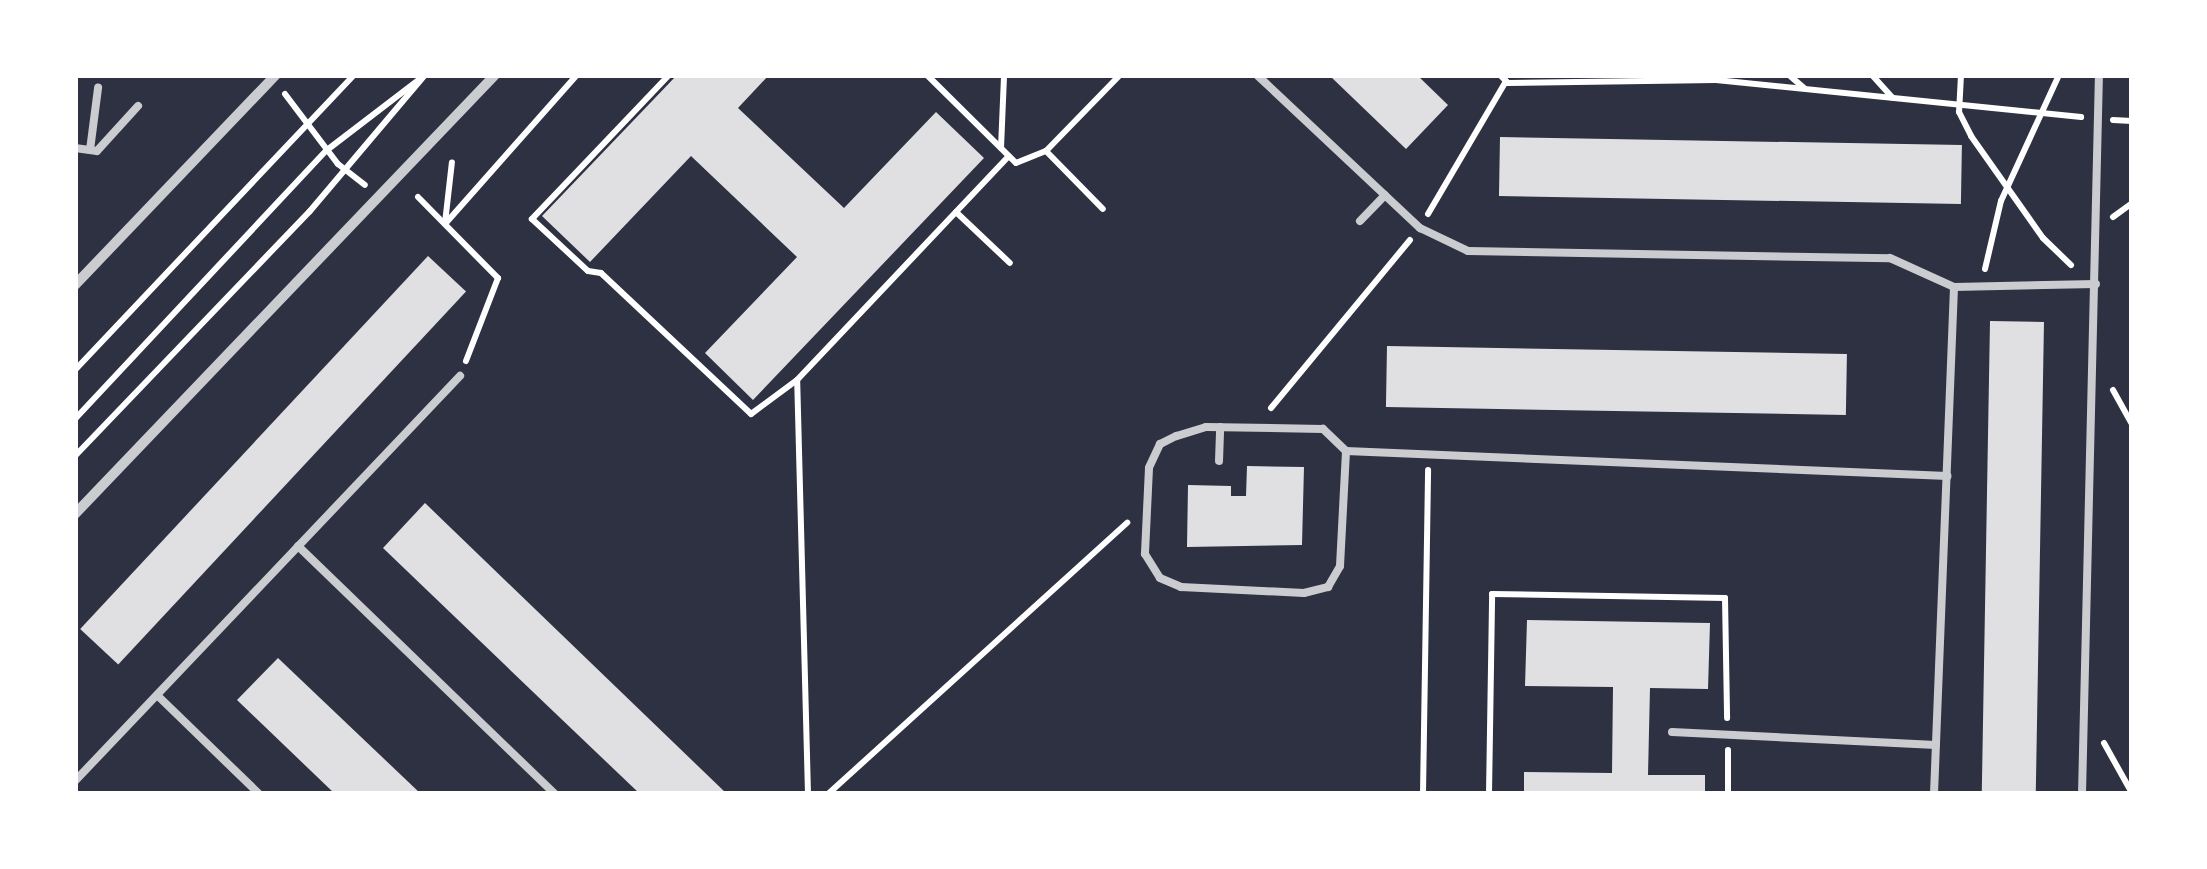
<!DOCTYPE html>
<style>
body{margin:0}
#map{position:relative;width:2207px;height:869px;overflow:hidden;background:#2d3142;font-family:"IBM Plex Sans",sans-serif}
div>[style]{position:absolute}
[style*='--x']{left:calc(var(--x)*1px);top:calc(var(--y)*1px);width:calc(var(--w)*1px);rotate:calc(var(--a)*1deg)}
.building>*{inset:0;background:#e0e0e3;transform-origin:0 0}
.path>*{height:6px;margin:-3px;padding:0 3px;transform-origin:3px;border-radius:3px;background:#fff}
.service>*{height:8px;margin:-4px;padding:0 4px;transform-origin:4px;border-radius:4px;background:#caccd0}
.minor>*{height:10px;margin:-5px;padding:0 5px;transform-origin:5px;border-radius:5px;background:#caccd0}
span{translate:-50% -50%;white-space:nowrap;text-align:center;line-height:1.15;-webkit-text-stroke:9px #fff;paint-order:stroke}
.frame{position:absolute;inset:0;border:78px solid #fff;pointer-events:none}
</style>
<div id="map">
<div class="building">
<div style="clip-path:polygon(677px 75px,769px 75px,738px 108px,844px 208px,936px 112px,984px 158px,753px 400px,705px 353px,797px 257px,691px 156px,590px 262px,542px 216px)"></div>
<div style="clip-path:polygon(1329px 75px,1417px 75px,1448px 105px,1406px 149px)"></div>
<div style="left:1500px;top:137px;width:462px;height:59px;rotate:1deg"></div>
<div style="left:428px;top:256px;width:52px;height:510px;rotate:43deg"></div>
<div style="left:1990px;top:321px;width:54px;height:473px;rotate:1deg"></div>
<div style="left:1387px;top:346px;width:460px;height:61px;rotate:1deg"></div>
<div style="clip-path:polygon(1247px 466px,1304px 467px,1302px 545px,1187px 547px,1188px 485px,1231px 486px,1231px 496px,1246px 496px)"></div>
<div style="clip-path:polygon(425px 503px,727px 794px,640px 794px,554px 712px,383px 548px)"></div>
<div style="clip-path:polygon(1527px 620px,1710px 623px,1708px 689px,1650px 688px,1648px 775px,1705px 775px,1705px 794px,1524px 794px,1524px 772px,1612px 773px,1613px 687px,1525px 686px)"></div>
<div style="clip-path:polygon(278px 658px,421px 794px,335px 794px,237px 700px)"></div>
</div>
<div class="path">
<div style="--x:669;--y:75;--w:199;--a:133.6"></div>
<div style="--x:532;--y:219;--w:76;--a:42.9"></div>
<div style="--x:588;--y:271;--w:13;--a:9"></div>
<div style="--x:601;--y:273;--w:206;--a:43.2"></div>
<div style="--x:751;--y:414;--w:57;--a:-36.5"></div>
<div style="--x:927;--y:75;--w:125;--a:44.7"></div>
<div style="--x:1016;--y:163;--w:32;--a:-22"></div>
<div style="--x:1046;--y:151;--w:106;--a:-45.8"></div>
<div style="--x:1500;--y:75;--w:11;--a:45"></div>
<div style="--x:1508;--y:83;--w:208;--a:-0.8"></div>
<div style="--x:1716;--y:80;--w:367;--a:5.8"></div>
<div style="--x:1789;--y:75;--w:20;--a:41"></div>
<div style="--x:1872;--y:75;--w:30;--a:48"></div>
<div style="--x:1961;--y:75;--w:37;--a:93"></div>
<div style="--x:1959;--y:112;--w:27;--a:63"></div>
<div style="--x:1971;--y:136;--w:125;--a:54.8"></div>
<div style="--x:2043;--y:238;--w:39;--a:44"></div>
<div style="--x:285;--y:94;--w:88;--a:52.9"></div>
<div style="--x:338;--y:164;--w:34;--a:38"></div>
<div style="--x:2113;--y:120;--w:19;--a:3"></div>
<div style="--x:1001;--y:148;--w:73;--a:-87.6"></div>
<div style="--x:1046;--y:151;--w:81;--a:45.5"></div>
<div style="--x:418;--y:197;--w:114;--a:45.4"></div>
<div style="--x:498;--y:278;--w:89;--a:111.1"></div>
<div style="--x:956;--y:212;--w:74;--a:43.4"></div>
<div style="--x:1428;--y:214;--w:154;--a:-59.6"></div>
<div style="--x:2113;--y:217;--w:24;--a:-36"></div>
<div style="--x:445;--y:223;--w:61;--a:-83.5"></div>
<div style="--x:445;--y:224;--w:199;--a:-48.5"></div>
<div style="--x:1985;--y:269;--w:70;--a:-76.8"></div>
<div style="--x:2001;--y:201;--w:139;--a:-65.3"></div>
<div style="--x:75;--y:370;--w:406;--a:-46.6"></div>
<div style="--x:2113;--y:390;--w:39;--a:61"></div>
<div style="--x:1271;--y:408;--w:218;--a:-50.4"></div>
<div style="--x:75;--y:419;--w:369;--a:-46.9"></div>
<div style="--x:327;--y:150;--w:117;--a:-37.4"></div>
<div style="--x:75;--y:456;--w:339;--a:-46.2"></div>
<div style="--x:310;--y:211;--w:178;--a:-49.8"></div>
<div style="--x:2104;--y:743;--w:57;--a:60.8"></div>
<div style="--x:808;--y:794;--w:414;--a:-91.5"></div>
<div style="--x:797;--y:380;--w:308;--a:-46.6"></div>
<div style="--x:828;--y:794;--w:404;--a:-42.2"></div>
<div style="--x:1423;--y:794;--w:324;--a:-89.1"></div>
<div style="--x:1489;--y:794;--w:200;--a:-89.1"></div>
<div style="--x:1492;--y:594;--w:233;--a:1"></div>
<div style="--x:1725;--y:598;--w:120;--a:89"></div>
<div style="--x:1728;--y:794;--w:44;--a:-90"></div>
</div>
<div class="service">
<div style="--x:1257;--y:75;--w:224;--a:43.2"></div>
<div style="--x:1420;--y:228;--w:53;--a:25.6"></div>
<div style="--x:1468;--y:251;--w:422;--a:1"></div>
<div style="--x:1890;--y:258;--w:70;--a:24.4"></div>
<div style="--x:1954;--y:287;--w:142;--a:-1.2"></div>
<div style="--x:75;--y:148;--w:22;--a:8"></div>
<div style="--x:97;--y:151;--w:61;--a:-47.7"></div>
<div style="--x:90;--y:150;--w:63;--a:-82.6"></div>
<div style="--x:1360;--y:221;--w:36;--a:-46"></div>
<div style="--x:1346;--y:451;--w:32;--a:-136"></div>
<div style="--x:1323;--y:429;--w:117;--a:-179"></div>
<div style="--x:1206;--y:427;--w:31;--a:163"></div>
<div style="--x:1176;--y:436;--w:18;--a:153"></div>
<div style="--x:1160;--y:444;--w:26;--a:115"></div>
<div style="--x:1149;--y:468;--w:86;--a:92.7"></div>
<div style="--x:1145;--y:554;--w:28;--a:58"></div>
<div style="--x:1160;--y:578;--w:23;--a:23"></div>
<div style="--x:1181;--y:587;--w:123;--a:2.8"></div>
<div style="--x:1304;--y:593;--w:25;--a:-14"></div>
<div style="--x:1328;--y:587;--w:24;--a:-60"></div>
<div style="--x:1340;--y:566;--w:115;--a:-87"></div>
<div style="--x:1346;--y:451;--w:602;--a:2.38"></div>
<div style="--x:1219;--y:461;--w:34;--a:-88"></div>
<div style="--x:298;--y:546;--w:357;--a:44"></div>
<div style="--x:157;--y:695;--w:142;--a:44.1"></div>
<div style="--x:1672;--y:732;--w:264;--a:2.8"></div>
<div style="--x:75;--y:781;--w:559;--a:-46.45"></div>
<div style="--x:1934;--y:794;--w:507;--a:-87.74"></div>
<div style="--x:2082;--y:794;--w:719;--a:-88.65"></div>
</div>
<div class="minor">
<div style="--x:75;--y:285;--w:291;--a:-46.3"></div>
<div style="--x:75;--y:514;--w:608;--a:-46.27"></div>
</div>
<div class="frame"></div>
</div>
